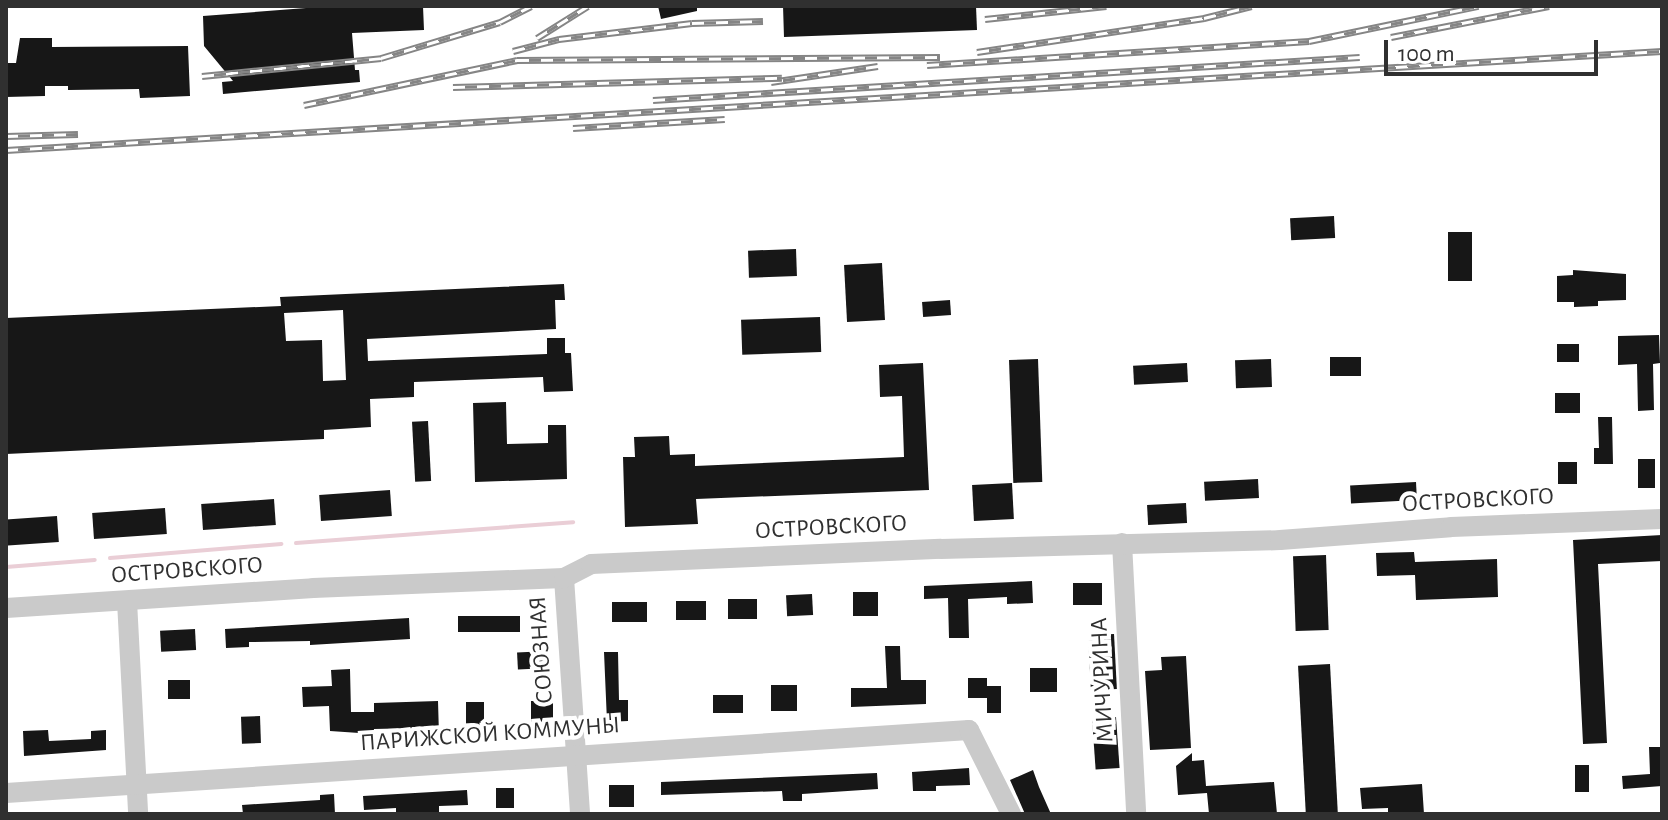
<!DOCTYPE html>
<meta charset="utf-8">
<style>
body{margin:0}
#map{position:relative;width:1668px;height:820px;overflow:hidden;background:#fff;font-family:"Alegreya Sans",sans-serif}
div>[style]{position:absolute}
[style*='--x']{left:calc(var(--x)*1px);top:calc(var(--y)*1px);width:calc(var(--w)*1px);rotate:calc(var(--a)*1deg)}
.stream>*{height:4px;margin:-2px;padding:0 2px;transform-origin:2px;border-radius:2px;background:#eaced6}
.building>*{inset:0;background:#171717;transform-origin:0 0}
.minor>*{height:20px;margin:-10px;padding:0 10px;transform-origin:10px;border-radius:10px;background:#cacaca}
.rail>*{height:7px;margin-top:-3.5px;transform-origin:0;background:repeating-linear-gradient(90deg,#fff 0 12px,#858585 0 24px);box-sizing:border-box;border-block:2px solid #858585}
span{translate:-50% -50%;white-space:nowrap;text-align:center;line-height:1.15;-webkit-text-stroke:8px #fff;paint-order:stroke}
.street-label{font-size:24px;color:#303030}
.frame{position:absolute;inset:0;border:8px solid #303030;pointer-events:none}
.scale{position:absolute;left:1384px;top:40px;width:214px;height:36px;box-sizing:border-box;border:4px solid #303030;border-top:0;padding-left:10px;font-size:24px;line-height:28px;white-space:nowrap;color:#303030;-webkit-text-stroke:6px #fff;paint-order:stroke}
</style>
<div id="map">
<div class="stream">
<div style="--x:296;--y:543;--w:278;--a:-4.3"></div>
<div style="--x:110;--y:558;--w:172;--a:-4.7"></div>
<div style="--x:6;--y:567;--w:89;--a:-4.5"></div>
</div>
<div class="building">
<div style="clip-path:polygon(332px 6px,423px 6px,424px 30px,352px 33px,355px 70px,359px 70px,360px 82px,223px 94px,222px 82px,233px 81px,204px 46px,203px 16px)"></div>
<div style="clip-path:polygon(658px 6px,697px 6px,697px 11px,661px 19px)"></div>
<div style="clip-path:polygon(783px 6px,976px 6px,977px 30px,784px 37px)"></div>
<div style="clip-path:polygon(20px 38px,52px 38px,52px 47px,188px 46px,190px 96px,140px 98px,139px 89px,68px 90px,68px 86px,45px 86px,45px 96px,6px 97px,6px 63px,16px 63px)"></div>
<div style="left:1334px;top:216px;width:22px;height:44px;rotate:87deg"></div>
<div style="left:1448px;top:232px;width:24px;height:49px"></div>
<div style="left:796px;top:249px;width:27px;height:48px;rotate:88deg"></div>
<div style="left:882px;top:263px;width:57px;height:38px;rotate:87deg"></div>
<div style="clip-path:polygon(1573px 270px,1626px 274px,1626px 300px,1598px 301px,1598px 306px,1574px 307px,1574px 302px,1557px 302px,1557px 276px,1573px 275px)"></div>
<div style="clip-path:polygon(evenodd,564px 284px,565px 300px,555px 300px,556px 329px,367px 339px,368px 361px,547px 354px,547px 338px,565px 338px,565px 353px,571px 353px,573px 391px,544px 392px,543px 377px,414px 382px,414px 397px,370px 399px,371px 427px,324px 430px,324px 439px,6px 454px,6px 318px,281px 306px,280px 297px,564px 284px,343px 310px,346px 380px,323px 381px,322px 340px,286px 341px,284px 313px,343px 310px)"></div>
<div style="left:950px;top:300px;width:15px;height:28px;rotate:86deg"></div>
<div style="left:820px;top:317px;width:35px;height:79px;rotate:88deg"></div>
<div style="clip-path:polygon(1659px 335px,1660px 363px,1653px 364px,1654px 410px,1638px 411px,1637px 364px,1618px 365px,1618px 336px)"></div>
<div style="left:1579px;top:344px;width:18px;height:22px;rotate:90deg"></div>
<div style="left:1361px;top:357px;width:19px;height:31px;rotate:90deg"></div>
<div style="left:1038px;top:359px;width:123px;height:29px;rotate:88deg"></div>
<div style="left:1271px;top:359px;width:28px;height:36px;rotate:88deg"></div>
<div style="clip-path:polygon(923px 363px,929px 490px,696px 499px,698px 524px,625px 527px,623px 457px,635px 457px,634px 437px,669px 436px,670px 455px,695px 454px,695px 466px,904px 457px,902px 396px,880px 397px,879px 365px)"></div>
<div style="left:1187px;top:363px;width:19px;height:54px;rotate:87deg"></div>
<div style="left:1580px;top:393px;width:20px;height:25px;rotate:90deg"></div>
<div style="clip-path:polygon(506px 402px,507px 444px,548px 443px,548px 425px,566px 425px,567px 479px,475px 482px,473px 403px)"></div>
<div style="clip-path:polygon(1598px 417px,1612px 417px,1613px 464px,1594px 464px,1594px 448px,1599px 448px)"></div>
<div style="left:428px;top:421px;width:60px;height:16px;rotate:87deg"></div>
<div style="left:1638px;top:459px;width:17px;height:29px"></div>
<div style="left:1577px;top:462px;width:22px;height:19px;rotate:90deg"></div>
<div style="left:1258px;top:479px;width:19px;height:54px;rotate:87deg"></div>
<div style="left:1416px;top:482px;width:18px;height:66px;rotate:87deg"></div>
<div style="left:1012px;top:483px;width:36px;height:40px;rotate:87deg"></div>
<div style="left:390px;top:490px;width:26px;height:71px;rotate:86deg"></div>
<div style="left:274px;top:499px;width:26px;height:73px;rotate:86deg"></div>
<div style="left:1186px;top:503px;width:20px;height:39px;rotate:87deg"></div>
<div style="left:165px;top:508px;width:26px;height:73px;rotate:86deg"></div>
<div style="left:57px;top:516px;width:26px;height:51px;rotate:86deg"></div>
<div style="clip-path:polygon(1662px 535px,1662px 561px,1598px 564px,1607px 743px,1583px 744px,1573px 540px)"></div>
<div style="clip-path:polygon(1414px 552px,1415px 562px,1497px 559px,1498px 597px,1416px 600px,1415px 575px,1377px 576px,1376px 553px)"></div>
<div style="left:1326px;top:555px;width:75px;height:33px;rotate:88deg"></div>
<div style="clip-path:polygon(1032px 581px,1033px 603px,1007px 604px,1007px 597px,968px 599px,969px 638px,949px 638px,948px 598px,924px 599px,924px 586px)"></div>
<div style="left:1073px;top:583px;width:29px;height:22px"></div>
<div style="left:853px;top:592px;width:25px;height:24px"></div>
<div style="left:812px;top:594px;width:21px;height:26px;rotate:87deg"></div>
<div style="left:757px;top:599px;width:20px;height:29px;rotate:90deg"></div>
<div style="left:706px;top:601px;width:19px;height:30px;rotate:90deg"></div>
<div style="left:647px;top:602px;width:20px;height:35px;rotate:90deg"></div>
<div style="left:458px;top:616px;width:62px;height:16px"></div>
<div style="clip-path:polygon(409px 618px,410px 639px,310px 645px,310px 641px,249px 642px,249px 647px,226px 648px,225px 629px)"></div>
<div style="left:195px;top:629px;width:21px;height:35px;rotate:87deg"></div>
<div style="left:1114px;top:634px;width:55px;height:26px;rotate:87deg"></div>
<div style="clip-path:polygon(885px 646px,900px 646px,901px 680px,926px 680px,926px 704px,851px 707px,851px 688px,887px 688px)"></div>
<div style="left:548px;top:651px;width:17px;height:31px;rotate:87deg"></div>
<div style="clip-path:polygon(604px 652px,618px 652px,619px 700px,628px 700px,628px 721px,607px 722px)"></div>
<div style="clip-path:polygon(1186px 656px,1191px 748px,1150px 750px,1145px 671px,1162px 670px,1161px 657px)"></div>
<div style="left:1330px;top:664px;width:150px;height:32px;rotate:87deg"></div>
<div style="left:1030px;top:668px;width:27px;height:24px"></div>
<div style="clip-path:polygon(350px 669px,351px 712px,374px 712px,374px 703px,438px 701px,439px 735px,418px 736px,418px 728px,374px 729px,374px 734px,330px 731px,329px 706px,303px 707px,302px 687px,332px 686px,331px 670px)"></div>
<div style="clip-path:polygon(968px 678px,987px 678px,987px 686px,1001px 686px,1001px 713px,987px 713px,987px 698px,968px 698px)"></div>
<div style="left:190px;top:680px;width:19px;height:22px;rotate:90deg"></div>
<div style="left:797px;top:685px;width:26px;height:26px;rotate:90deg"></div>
<div style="left:713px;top:695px;width:30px;height:18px"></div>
<div style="left:531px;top:701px;width:22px;height:28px"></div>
<div style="left:466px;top:702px;width:18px;height:27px"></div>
<div style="left:260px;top:716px;width:27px;height:19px;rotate:88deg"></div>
<div style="left:1116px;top:717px;width:51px;height:24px;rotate:86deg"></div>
<div style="clip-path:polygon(48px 730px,49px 741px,91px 739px,91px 731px,106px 730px,106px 750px,24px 756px,23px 731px)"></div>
<div style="clip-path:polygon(1649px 747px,1662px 747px,1662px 786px,1623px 789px,1622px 776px,1650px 774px)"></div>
<div style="clip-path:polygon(1192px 753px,1192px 761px,1204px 760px,1206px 786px,1274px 782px,1277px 814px,1209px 814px,1207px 793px,1178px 795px,1176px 766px)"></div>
<div style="left:1575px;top:765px;width:14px;height:27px"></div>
<div style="clip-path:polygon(969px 768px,970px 785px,936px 786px,936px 791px,913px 791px,912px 772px)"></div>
<div style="clip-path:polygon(1033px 770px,1039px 787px,1051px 814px,1025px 814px,1010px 780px)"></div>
<div style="clip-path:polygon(877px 773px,878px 789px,802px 794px,802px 801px,783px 801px,782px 791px,661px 795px,661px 782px)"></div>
<div style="clip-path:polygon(1422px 784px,1424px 814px,1388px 814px,1388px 808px,1362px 809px,1360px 788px)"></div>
<div style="left:609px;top:785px;width:25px;height:22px"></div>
<div style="left:496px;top:788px;width:18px;height:20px"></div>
<div style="clip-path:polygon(467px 790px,468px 805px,439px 806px,439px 813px,396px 814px,396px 808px,364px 810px,363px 796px)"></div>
<div style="clip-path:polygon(334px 794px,335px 814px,243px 814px,242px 805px,320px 800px,320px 795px)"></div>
</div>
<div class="minor">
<div style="--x:1122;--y:543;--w:271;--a:87"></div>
<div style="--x:564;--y:578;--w:237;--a:86.1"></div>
<div style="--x:127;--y:601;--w:213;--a:87"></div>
<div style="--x:6;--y:608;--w:308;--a:-3.7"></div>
<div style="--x:313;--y:588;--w:251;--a:-2.3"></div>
<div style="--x:564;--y:578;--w:30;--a:-27"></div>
<div style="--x:591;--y:564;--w:350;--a:-2.5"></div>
<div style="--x:941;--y:549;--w:339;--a:-1.5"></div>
<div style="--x:1280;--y:540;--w:171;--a:-4.3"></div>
<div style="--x:1451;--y:527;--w:211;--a:-2.2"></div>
<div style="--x:6;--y:793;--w:965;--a:-3.74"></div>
<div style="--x:969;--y:730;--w:94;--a:63.4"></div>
</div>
<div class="rail">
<div style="--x:985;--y:19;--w:122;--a:-6.1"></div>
<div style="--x:1391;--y:37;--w:161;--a:-11.1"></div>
<div style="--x:537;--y:38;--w:60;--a:-32.1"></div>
<div style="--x:513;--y:51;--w:48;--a:-14.6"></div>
<div style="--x:559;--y:39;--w:134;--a:-6.9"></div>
<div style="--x:692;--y:23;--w:71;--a:-1.6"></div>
<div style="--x:977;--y:52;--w:230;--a:-8.5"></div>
<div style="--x:1204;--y:18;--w:49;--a:-14"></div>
<div style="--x:927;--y:65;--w:383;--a:-3.6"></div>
<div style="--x:1309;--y:41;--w:173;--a:-11.7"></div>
<div style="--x:202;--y:76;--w:180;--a:-5.7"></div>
<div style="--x:381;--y:58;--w:124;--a:-16.8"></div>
<div style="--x:500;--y:22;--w:35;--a:-27"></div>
<div style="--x:771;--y:82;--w:108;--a:-8.5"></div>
<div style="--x:453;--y:87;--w:329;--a:-1.6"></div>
<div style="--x:653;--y:100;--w:708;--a:-3.48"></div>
<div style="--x:304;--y:105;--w:218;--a:-11.9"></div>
<div style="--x:517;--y:60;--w:423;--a:-0.4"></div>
<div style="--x:573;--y:128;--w:152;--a:-3.4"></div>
<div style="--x:6;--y:136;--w:72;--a:-1.6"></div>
<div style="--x:6;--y:150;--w:1659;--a:-3.42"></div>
</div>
<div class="street-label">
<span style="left:1478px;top:501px;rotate:-3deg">ОСТРОВСКОГО</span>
<span style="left:831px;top:528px;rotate:-3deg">ОСТРОВСКОГО</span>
<span style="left:187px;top:571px;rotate:-4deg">ОСТРОВСКОГО</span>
<span style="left:542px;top:650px;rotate:-94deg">СОЮЗНАЯ</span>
<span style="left:1103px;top:680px;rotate:-93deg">МИЧУРИНА</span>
<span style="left:490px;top:735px;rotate:-4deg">ПАРИЖСКОЙ КОММУНЫ</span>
</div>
<div class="frame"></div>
<div class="scale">100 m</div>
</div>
